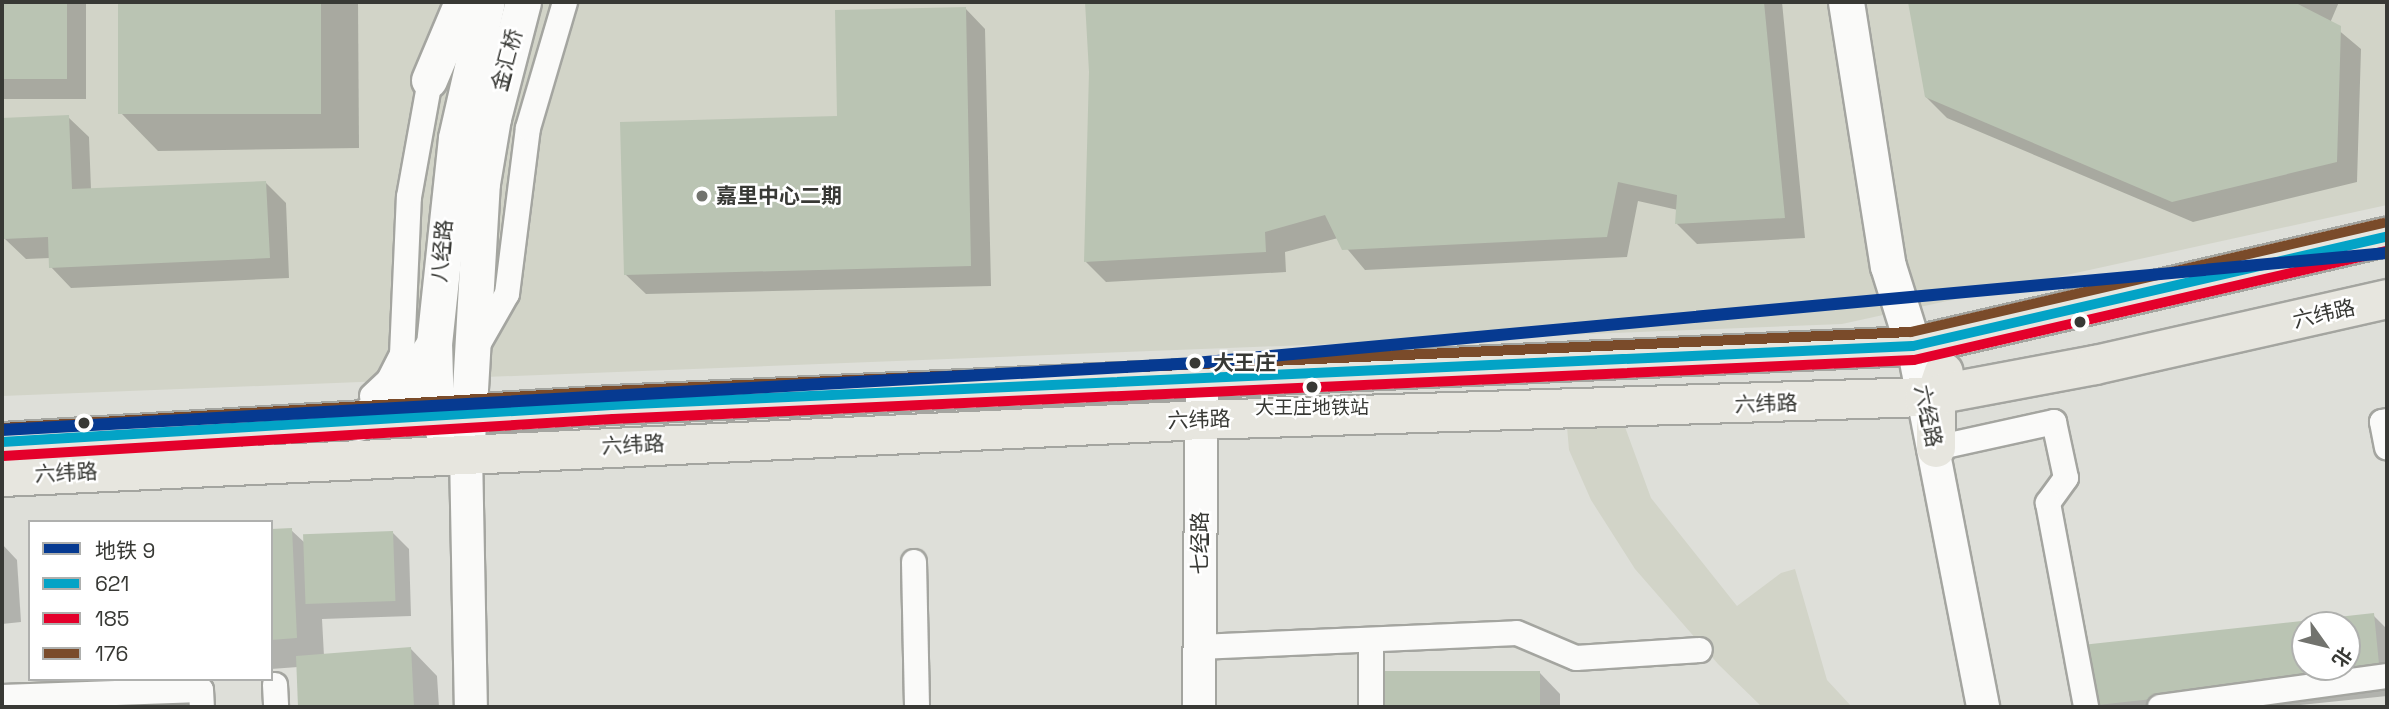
<!DOCTYPE html>
<meta charset="utf-8">
<style>
body{margin:0}
#map{position:relative;width:2389px;height:709px;overflow:hidden;background:#dedfd9;font-family:"Space Grotesk","Noto Sans SC",sans-serif}
div>[style]{position:absolute}
[style*='--x']{left:calc(var(--x)*1px);top:calc(var(--y)*1px);width:calc(var(--w)*1px);rotate:calc(var(--a)*1deg)}
.built>*{inset:0;background:#d2d4c8}
.shadow>*{inset:0;background:#0003;transform-origin:0 0}
.building>*{inset:0;background:#bac4b3;transform-origin:0 0}
.roads{filter:drop-shadow(2px 0 #a4a5a0) drop-shadow(-2px 0 #a4a5a0) drop-shadow(0 2px #a4a5a0) drop-shadow(0 -2px #a4a5a0)}
.minor>*{height:24px;margin:-12px;padding:0 12px;transform-origin:12px;border-radius:12px;background:#fafaf9}
.tertiary>*{height:32px;margin:-16px;padding:0 16px;transform-origin:16px;border-radius:16px;background:#fafaf9}
.secondary>*{height:35px;margin:-17.5px;padding:0 17.5px;transform-origin:17.5px;border-radius:17.5px;background:#fafaf9}
.primary>*{height:38px;margin:-19px;padding:0 19px;transform-origin:19px;border-radius:19px;background:#e7e6df}
.bus-1>*{height:10px;margin:-5px;padding:0 5px;transform-origin:5px;border-radius:5px;background:#03a3c6}
.bus-2>*{height:10px;margin:-5px;padding:0 5px;transform-origin:5px;border-radius:5px;background:#e4002b}
.bus-3>*{height:10px;margin:-5px;padding:0 5px;transform-origin:5px;border-radius:5px;background:#7a4b2a}
.metro-1>*{height:12px;margin:-6px;padding:0 6px;transform-origin:6px;border-radius:6px;background:#063a91}
.dots>*{width:19px;height:19px;translate:-50% -50%;box-sizing:border-box;border:4px solid #fff;border-radius:50%}
span{translate:-50% -50%;white-space:nowrap;text-align:center;line-height:1.15;-webkit-text-stroke:5px #fff;paint-order:stroke}
.bus-label{font-size:19px;color:#383935}
.street-label{font-size:21px;color:#383935}
.poi-label{font-size:21px;color:#383935;font-weight:700}
.left{translate:0 -50%;text-align:left}
.stop-label{font-size:21px;color:#383935;font-weight:700}
.frame{position:absolute;inset:0;border:4px solid #383935;pointer-events:none}
.legend{position:absolute;left:28px;top:520px;width:245px;height:161px;box-sizing:border-box;background:#fff;border:2px solid #afb0ae;margin:0;padding:9px 12px;list-style:none;font-size:21px;color:#383935}
.legend li{display:flex;align-items:center;gap:14px;height:35px}
.legend b{width:35px;border:2px solid #afb0ae}
.north{position:absolute;left:2291px;top:611px;width:70px;height:70px;box-sizing:border-box;background:#fff;border:2px solid #afb0ae;border-radius:50%;rotate:124deg;font-size:19px;font-weight:700;line-height:28px;text-align:center;color:#383935}
.north::after{content:'';display:block;margin:auto;width:24px;height:32px;background:#72736e;clip-path:polygon(50% 0,100% 100%,50% 72%,0 100%)}
</style>
<div id="map">
<div class="built">
<div style="clip-path:polygon(2px 2px,2387px 2px,2387px 205px,1842px 324px,2px 396px)"></div>
<div style="clip-path:polygon(1567px 427px,1625px 427px,1651px 498px,1737px 606px,1781px 573px,1795px 569px,1827px 680px,1852px 707px,1762px 707px,1718px 664px,1635px 569px,1591px 500px,1569px 450px)"></div>
</div>
<div class="shadow">
<div style="left:2px;top:2px;width:84px;height:97px"></div>
<div style="clip-path:polygon(120px 2px,358px 2px,359px 148px,158px 151px,121px 113px)"></div>
<div style="clip-path:polygon(1087px 2px,1782px 2px,1805px 238px,1697px 244px,1677px 224px,1678px 210px,1638px 201px,1627px 257px,1365px 270px,1338px 238px,1285px 252px,1286px 272px,1106px 282px,1086px 262px,1090px 71px)"></div>
<div style="clip-path:polygon(1910px 2px,2339px 2px,2330px 23px,2361px 49px,2357px 182px,2193px 222px,1947px 118px,1926px 97px)"></div>
<div style="clip-path:polygon(965px 8px,985px 29px,991px 286px,646px 294px,625px 274px,839px 118px)"></div>
<div style="clip-path:polygon(68px 117px,89px 137px,91px 190px,266px 183px,286px 203px,289px 278px,71px 288px,51px 267px,50px 258px,26px 259px,5px 239px,2px 120px)"></div>
<div style="clip-path:polygon(291px 530px,305px 543px,393px 533px,409px 549px,411px 616px,322px 619px,324px 656px,410px 648px,437px 676px,439px 707px,299px 707px,298px 667px,271px 669px,271px 531px)"></div>
<div style="clip-path:polygon(2px 544px,17px 560px,21px 622px,2px 624px)"></div>
<div style="clip-path:polygon(evenodd,2373px 615px,2387px 629px,2387px 696px,2282px 707px,2092px 707px,2084px 647px,2373px 615px,2305px 625px,2347px 625px,2347px 667px,2305px 667px,2305px 625px)"></div>
<div style="clip-path:polygon(1540px 673px,1560px 694px,1560px 707px,1379px 707px)"></div>
</div>
<div class="building">
<div style="left:2px;top:2px;width:65px;height:77px"></div>
<div style="left:118px;top:2px;width:203px;height:112px"></div>
<div style="clip-path:polygon(1085px 2px,1764px 2px,1785px 218px,1675px 224px,1677px 195px,1618px 182px,1607px 237px,1342px 250px,1325px 215px,1265px 232px,1266px 252px,1084px 262px,1089px 72px)"></div>
<div style="clip-path:polygon(1908px 2px,2294px 2px,2341px 26px,2337px 162px,2172px 202px,1925px 97px)"></div>
<div style="clip-path:polygon(966px 7px,971px 266px,624px 275px,620px 122px,837px 116px,835px 10px)"></div>
<div style="clip-path:polygon(69px 115px,72px 189px,266px 181px,270px 258px,49px 268px,48px 237px,4px 239px,2px 118px)"></div>
<div style="clip-path:polygon(292px 528px,297px 638px,271px 640px,271px 529px)"></div>
<div style="left:393px;top:531px;width:70px;height:90px;rotate:88deg"></div>
<div style="clip-path:polygon(evenodd,2374px 613px,2380px 674px,2089px 706px,2082px 645px,2374px 613px,2305px 625px,2347px 625px,2347px 667px,2305px 667px,2305px 625px)"></div>
<div style="clip-path:polygon(411px 647px,414px 707px,298px 707px,296px 656px)"></div>
<div style="left:1378px;top:671px;width:162px;height:36px"></div>
</div>
<div class="roads">
<div class="minor">
<div style="--x:475;--y:350;--w:64;--a:-60.3"></div>
<div style="--x:507;--y:294;--w:167;--a:-82.8"></div>
<div style="--x:528;--y:128;--w:131;--a:-73.6"></div>
<div style="--x:372;--y:396;--w:23;--a:-43"></div>
<div style="--x:389;--y:380;--w:28;--a:-63"></div>
<div style="--x:402;--y:355;--w:158;--a:-87.5"></div>
<div style="--x:409;--y:197;--w:136;--a:-79.8"></div>
<div style="--x:2387;--y:421;--w:5;--a:169"></div>
<div style="--x:2382;--y:422;--w:26;--a:79"></div>
<div style="--x:1936;--y:448;--w:121;--a:-12.4"></div>
<div style="--x:2054;--y:422;--w:57;--a:77.9"></div>
<div style="--x:2066;--y:478;--w:31;--a:126"></div>
<div style="--x:2048;--y:503;--w:208;--a:79.4"></div>
<div style="--x:914;--y:562;--w:145;--a:88.8"></div>
<div style="--x:1371;--y:641;--w:66;--a:90"></div>
<div style="--x:1199;--y:647;--w:318;--a:-2.5"></div>
<div style="--x:1517;--y:633;--w:64;--a:23"></div>
<div style="--x:1576;--y:658;--w:124;--a:-3.7"></div>
<div style="--x:275;--y:685;--w:22;--a:87"></div>
<div style="--x:2;--y:697;--w:199;--a:-2"></div>
<div style="--x:201;--y:690;--w:17;--a:87"></div>
<div style="--x:2160;--y:707;--w:229;--a:-7.8"></div>
</div>
<div class="tertiary">
<div style="--x:1913;--y:346;--w:368;--a:79"></div>
<div style="--x:466;--y:453;--w:254;--a:88.9"></div>
<div style="--x:1199;--y:707;--w:328;--a:-89.5"></div>
</div>
<div class="secondary">
<div style="--x:1846;--y:2;--w:267;--a:81"></div>
<div style="--x:1888;--y:266;--w:84;--a:72.6"></div>
<div style="--x:429;--y:80;--w:85;--a:-67.1"></div>
<div style="--x:358;--y:423;--w:65;--a:-38.1"></div>
<div style="--x:409;--y:383;--w:46;--a:-57.3"></div>
<div style="--x:467;--y:441;--w:258;--a:-86.7"></div>
<div style="--x:482;--y:183;--w:66;--a:-80.4"></div>
<div style="--x:493;--y:118;--w:120;--a:-75.5"></div>
<div style="--x:466;--y:453;--w:30;--a:-138"></div>
<div style="--x:444;--y:433;--w:21;--a:-113"></div>
<div style="--x:436;--y:414;--w:70;--a:-91.6"></div>
<div style="--x:434;--y:344;--w:207;--a:-83.9"></div>
<div style="--x:456;--y:138;--w:139;--a:-77.2"></div>
</div>
<div class="primary">
<div style="--x:2;--y:442;--w:611;--a:-3.47"></div>
<div style="--x:612;--y:405;--w:1302;--a:-2.6"></div>
<div style="--x:1913;--y:346;--w:486;--a:-13"></div>
<div style="--x:1936;--y:448;--w:53;--a:-90"></div>
<div style="--x:1936;--y:395;--w:24;--a:-71"></div>
<div style="--x:2;--y:477;--w:1200;--a:-2.72"></div>
<div style="--x:1201;--y:420;--w:723;--a:-1.82"></div>
<div style="--x:1924;--y:397;--w:174;--a:-10.6"></div>
<div style="--x:2095;--y:365;--w:299;--a:-12.7"></div>
</div>
</div>
<div class="bus-1">
<div style="--x:2;--y:442;--w:611;--a:-3.47"></div>
<div style="--x:612;--y:405;--w:1302;--a:-2.6"></div>
<div style="--x:1913;--y:346;--w:486;--a:-13"></div>
</div>
<div class="bus-2">
<div style="--x:3;--y:456;--w:611;--a:-3.47"></div>
<div style="--x:613;--y:419;--w:1302;--a:-2.6"></div>
<div style="--x:1914;--y:360;--w:485;--a:-13"></div>
</div>
<div class="bus-3">
<div style="--x:2;--y:428;--w:610;--a:-3.48"></div>
<div style="--x:611;--y:391;--w:1301;--a:-2.6"></div>
<div style="--x:1911;--y:332;--w:485;--a:-13"></div>
</div>
<div class="metro-1">
<div style="--x:2;--y:430;--w:1195;--a:-3.21"></div>
<div style="--x:1195;--y:363;--w:1197;--a:-5.27"></div>
</div>
<div class="dots">
<div style="left:702px;top:196px;background:#72736e"></div>
<div style="left:2080px;top:322px;background:#383935"></div>
<div style="left:1195px;top:363px;background:#383935"></div>
<div style="left:1312px;top:387px;background:#383935"></div>
<div style="left:84px;top:423px;background:#383935"></div>
</div>
<div class="bus-label">
<span style="left:1312px;top:408px">大王庄地铁站</span>
</div>
<div class="street-label">
<span style="left:507px;top:60px;rotate:-75deg">金汇桥</span>
<span style="left:442px;top:251px;rotate:-85deg">八经路</span>
<span style="left:2324px;top:314px;rotate:-13deg">六纬路</span>
<span style="left:1766px;top:404px;rotate:-2deg">六纬路</span>
<span style="left:1928px;top:416px;rotate:78deg">六经路</span>
<span style="left:1199px;top:420px;rotate:-2deg">六纬路</span>
<span style="left:633px;top:445px;rotate:-3deg">六纬路</span>
<span style="left:66px;top:473px;rotate:-3deg">六纬路</span>
<span style="left:1200px;top:543px;rotate:-90deg">七经路</span>
</div>
<div class="poi-label">
<span class="left" style="left:716px;top:196px">嘉里中心二期</span>
</div>
<div class="stop-label">
<span class="left" style="left:1213px;top:363px">大王庄</span>
</div>
<div class="frame"></div>
<ul class="legend">
<li><b style="height:9px;background:#063a91"></b>地铁 9</li>
<li><b style="height:9px;background:#03a3c6"></b>621</li>
<li><b style="height:9px;background:#e4002b"></b>185</li>
<li><b style="height:9px;background:#7a4b2a"></b>176</li>
</ul>
<div class="north">北</div>
</div>
